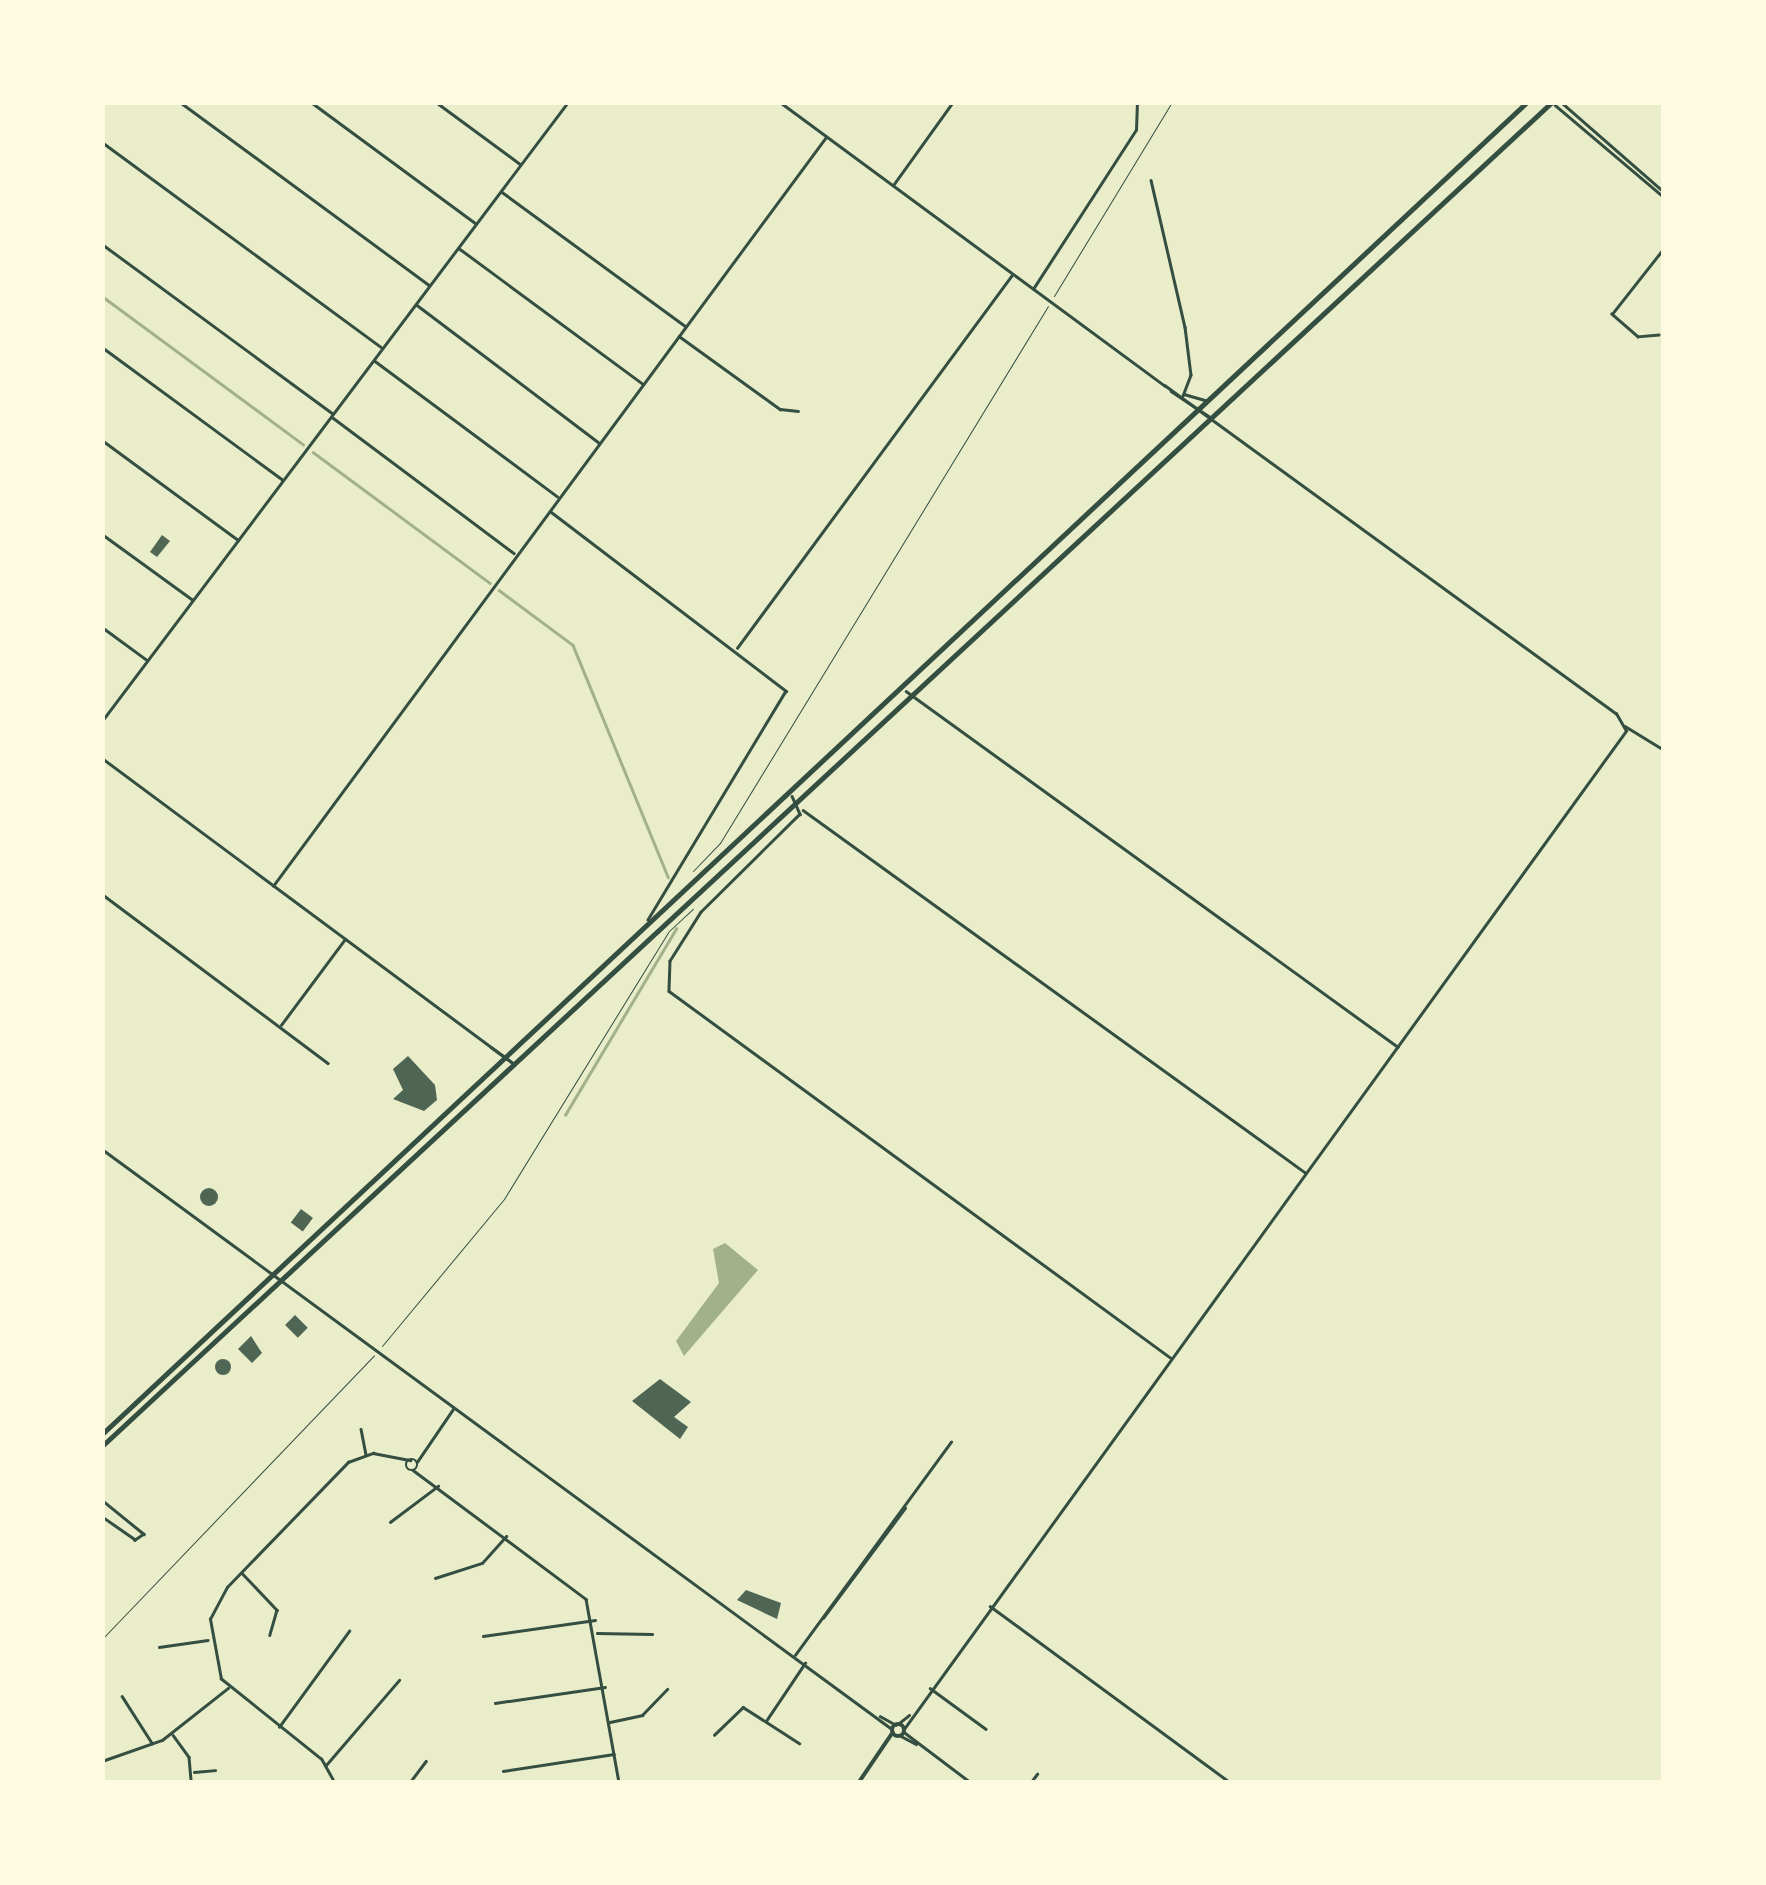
<!DOCTYPE html>
<style>
body{margin:0}
#map{position:relative;width:1766px;height:1885px;overflow:hidden;background:#e9edc9;font-family:"Open Sans",sans-serif}
div>[style]{position:absolute}
[style*='--x']{left:calc(var(--x)*1px);top:calc(var(--y)*1px);width:calc(var(--w)*1px);rotate:calc(var(--a)*1deg)}
.water>*{inset:0;background:#a3b18a}
.stream>*{height:2.5px;margin:-1.25px;padding:0 1.25px;transform-origin:1.25px;border-radius:1.25px;background:#a3b18a}
.building>*{inset:0;background:#4f6655;transform-origin:0 0}
.round{border-radius:50%}
.path>*{height:1px;margin:-0.5px;padding:0 0.5px;transform-origin:0.5px;border-radius:0.5px;background:#344e41}
.minor>*{height:2.5px;margin:-1.25px;padding:0 1.25px;transform-origin:1.25px;border-radius:1.25px;background:#344e41}
.tertiary>*{height:2.5px;margin:-1.25px;padding:0 1.25px;transform-origin:1.25px;border-radius:1.25px;background:#344e41}
.tertiary>.ring{margin:-1.25px;padding:0;box-sizing:content-box;background:none;border:2.5px solid #344e41;border-radius:50%}
.secondary>*{height:4px;margin:-2px;padding:0 2px;transform-origin:2px;border-radius:2px;background:#344e41}
.secondary>.ring{margin:-2px;padding:0;box-sizing:content-box;background:none;border:4px solid #344e41;border-radius:50%}
.trunk>*{height:5px;margin:-2.5px;padding:0 2.5px;transform-origin:2.5px;border-radius:2.5px;background:#344e41}
span{translate:-50% -50%;white-space:nowrap;text-align:center;line-height:1.15;-webkit-text-stroke:9px #fefae0;paint-order:stroke}
.frame{position:absolute;inset:0;border:105px solid #fefae0;pointer-events:none}
</style>
<div id="map">
<div class="water">
<div style="clip-path:polygon(725px 1243px,758px 1270px,684px 1356px,676px 1341px,719px 1283px,713px 1249px)"></div>
</div>
<div class="stream">
<div style="--x:102;--y:296;--w:250;--a:36.4"></div>
<div style="--x:313;--y:452;--w:220;--a:36.5"></div>
<div style="--x:499;--y:590;--w:92;--a:36.6"></div>
<div style="--x:573;--y:645;--w:251;--a:67.7"></div>
<div style="--x:565;--y:1115;--w:217;--a:-59.2"></div>
</div>
<div class="building">
<div style="clip-path:polygon(162px 535px,170px 541px,157px 557px,150px 552px)"></div>
<div style="clip-path:polygon(408px 1056px,435px 1085px,437px 1100px,424px 1111px,393px 1099px,403px 1090px,393px 1069px)"></div>
<div class="round" style="left:200px;top:1188px;width:18px;height:18px"></div>
<div style="left:301px;top:1209px;width:15px;height:17px;rotate:37deg"></div>
<div style="left:295px;top:1315px;width:18px;height:14px;rotate:45deg"></div>
<div style="clip-path:polygon(251px 1336px,262px 1353px,252px 1363px,238px 1349px)"></div>
<div class="round" style="left:215px;top:1359px;width:16px;height:16px"></div>
<div style="clip-path:polygon(660px 1379px,691px 1402px,674px 1417px,688px 1427px,680px 1439px,632px 1401px)"></div>
<div style="clip-path:polygon(746px 1590px,781px 1603px,777px 1619px,737px 1600px)"></div>
</div>
<div class="path">
<div style="--x:1054;--y:296;--w:227;--a:-58.7"></div>
<div style="--x:693;--y:871;--w:39;--a:-46"></div>
<div style="--x:720;--y:843;--w:629;--a:-58.58"></div>
<div style="--x:382;--y:1346;--w:191;--a:-50.3"></div>
<div style="--x:504;--y:1199;--w:313;--a:-58.4"></div>
<div style="--x:668;--y:932;--w:34;--a:-43"></div>
<div style="--x:102;--y:1639;--w:393;--a:-46.2"></div>
</div>
<div class="minor">
<div style="--x:180;--y:102;--w:309;--a:36.3"></div>
<div style="--x:311;--y:102;--w:204;--a:36.4"></div>
<div style="--x:436;--y:102;--w:104;--a:36.4"></div>
<div style="--x:1561;--y:102;--w:137;--a:41.1"></div>
<div style="--x:1555;--y:105;--w:143;--a:40.2"></div>
<div style="--x:102;--y:142;--w:346;--a:36.3"></div>
<div style="--x:1151;--y:180;--w:151;--a:77"></div>
<div style="--x:1185;--y:327;--w:48;--a:82.9"></div>
<div style="--x:1191;--y:375;--w:22;--a:111"></div>
<div style="--x:894;--y:184;--w:101;--a:-54.3"></div>
<div style="--x:502;--y:192;--w:227;--a:36.2"></div>
<div style="--x:102;--y:244;--w:285;--a:36.3"></div>
<div style="--x:460;--y:249;--w:226;--a:36.4"></div>
<div style="--x:1033;--y:289;--w:189;--a:-57.1"></div>
<div style="--x:1136;--y:130;--w:28;--a:-88"></div>
<div style="--x:417;--y:305;--w:227;--a:37.1"></div>
<div style="--x:1664;--y:307;--w:40;--a:90"></div>
<div style="--x:1659;--y:335;--w:21;--a:175"></div>
<div style="--x:1638;--y:337;--w:35;--a:-139"></div>
<div style="--x:1612;--y:314;--w:84;--a:-51.8"></div>
<div style="--x:679;--y:336;--w:125;--a:35.9"></div>
<div style="--x:780;--y:409;--w:18;--a:6"></div>
<div style="--x:102;--y:347;--w:223;--a:36.3"></div>
<div style="--x:375;--y:361;--w:227;--a:36.6"></div>
<div style="--x:332;--y:417;--w:227;--a:36.8"></div>
<div style="--x:102;--y:440;--w:169;--a:36.3"></div>
<div style="--x:550;--y:511;--w:297;--a:37.3"></div>
<div style="--x:786;--y:691;--w:267;--a:121.1"></div>
<div style="--x:102;--y:534;--w:112;--a:36"></div>
<div style="--x:102;--y:627;--w:56;--a:36.3"></div>
<div style="--x:737;--y:648;--w:462;--a:-53.6"></div>
<div style="--x:906;--y:691;--w:607;--a:35.89"></div>
<div style="--x:102;--y:721;--w:775;--a:-53.03"></div>
<div style="--x:1625;--y:726;--w:46;--a:31.6"></div>
<div style="--x:102;--y:758;--w:513;--a:36.6"></div>
<div style="--x:792;--y:796;--w:20;--a:66"></div>
<div style="--x:800;--y:814;--w:139;--a:135.3"></div>
<div style="--x:701;--y:912;--w:58;--a:122.3"></div>
<div style="--x:670;--y:961;--w:30;--a:92"></div>
<div style="--x:669;--y:991;--w:622;--a:36.17"></div>
<div style="--x:803;--y:810;--w:620;--a:35.82"></div>
<div style="--x:273;--y:886;--w:931;--a:-53.56"></div>
<div style="--x:102;--y:894;--w:282;--a:36.8"></div>
<div style="--x:281;--y:1025;--w:107;--a:-53.3"></div>
<div style="--x:491;--y:1047;--w:26;--a:36"></div>
<div style="--x:361;--y:1429;--w:25;--a:79"></div>
<div style="--x:102;--y:1500;--w:54;--a:39"></div>
<div style="--x:144;--y:1534;--w:11;--a:146"></div>
<div style="--x:135;--y:1540;--w:40;--a:-145.1"></div>
<div style="--x:390;--y:1522;--w:60;--a:-36.9"></div>
<div style="--x:242;--y:1573;--w:51;--a:46.6"></div>
<div style="--x:277;--y:1610;--w:26;--a:106"></div>
<div style="--x:435;--y:1578;--w:49;--a:-17.7"></div>
<div style="--x:482;--y:1563;--w:36;--a:-48"></div>
<div style="--x:990;--y:1606;--w:298;--a:36.3"></div>
<div style="--x:823;--y:1618;--w:137;--a:-53.3"></div>
<div style="--x:597;--y:1633;--w:55;--a:1"></div>
<div style="--x:483;--y:1636;--w:113;--a:-8.1"></div>
<div style="--x:159;--y:1647;--w:49;--a:-8.1"></div>
<div style="--x:795;--y:1655;--w:264;--a:-53.8"></div>
<div style="--x:930;--y:1688;--w:69;--a:36.2"></div>
<div style="--x:122;--y:1696;--w:56;--a:57.4"></div>
<div style="--x:495;--y:1703;--w:111;--a:-8.3"></div>
<div style="--x:766;--y:1721;--w:70;--a:-56.1"></div>
<div style="--x:610;--y:1722;--w:33;--a:-12"></div>
<div style="--x:642;--y:1715;--w:36;--a:-46"></div>
<div style="--x:279;--y:1727;--w:119;--a:-53.9"></div>
<div style="--x:173;--y:1735;--w:27;--a:54"></div>
<div style="--x:189;--y:1757;--w:25;--a:85"></div>
<div style="--x:714;--y:1735;--w:40;--a:-44"></div>
<div style="--x:743;--y:1707;--w:67;--a:32.7"></div>
<div style="--x:102;--y:1761;--w:64;--a:-19.3"></div>
<div style="--x:162;--y:1740;--w:84;--a:-38.2"></div>
<div style="--x:326;--y:1765;--w:112;--a:-49.3"></div>
<div style="--x:503;--y:1771;--w:112;--a:-8.7"></div>
<div style="--x:194;--y:1772;--w:21;--a:-5"></div>
<div style="--x:102;--y:1779;--w:4;--a:56"></div>
<div style="--x:410;--y:1782;--w:26;--a:-53"></div>
<div style="--x:1031;--y:1782;--w:10;--a:-53"></div>
</div>
<div class="tertiary">
<div style="--x:780;--y:102;--w:478;--a:36.4"></div>
<div style="--x:1171;--y:391;--w:47;--a:33.7"></div>
<div style="--x:1184;--y:394;--w:22;--a:16"></div>
<div style="--x:102;--y:1149;--w:980;--a:36.29"></div>
<div class="ring" style="left:406.5px;top:1459.5px;width:8.5px;height:8.5px"></div>
<div style="--x:417;--y:1462;--w:64;--a:-55.8"></div>
<div style="--x:413;--y:1470;--w:216;--a:36.7"></div>
<div style="--x:586;--y:1599;--w:186;--a:79.8"></div>
<div style="--x:880;--y:1716;--w:18;--a:29"></div>
<div style="--x:898;--y:1724;--w:14;--a:-39"></div>
<div style="--x:904;--y:1729;--w:1232;--a:-54.12"></div>
<div style="--x:1626;--y:731;--w:20;--a:-120"></div>
<div style="--x:1616;--y:714;--w:558;--a:-143.97"></div>
<div style="--x:904;--y:1732;--w:83;--a:37.1"></div>
<div style="--x:901;--y:1736;--w:17;--a:28"></div>
<div style="--x:334;--y:1782;--w:26;--a:-119"></div>
<div style="--x:321;--y:1759;--w:128;--a:-141.3"></div>
<div style="--x:221;--y:1679;--w:61;--a:-100.4"></div>
<div style="--x:210;--y:1619;--w:36;--a:-62"></div>
<div style="--x:227;--y:1587;--w:174;--a:-45.9"></div>
<div style="--x:348;--y:1462;--w:27;--a:-20"></div>
<div style="--x:373;--y:1453;--w:38;--a:11"></div>
</div>
<div class="secondary">
<div class="ring" style="left:892px;top:1724px;width:8px;height:8px"></div>
<div style="--x:859;--y:1782;--w:60;--a:-55.8"></div>
</div>
<div class="trunk">
<div style="--x:102;--y:1434;--w:1951;--a:-43.07"></div>
<div style="--x:102;--y:1446;--w:1977;--a:-42.83"></div>
</div>
<div class="frame"></div>
</div>
